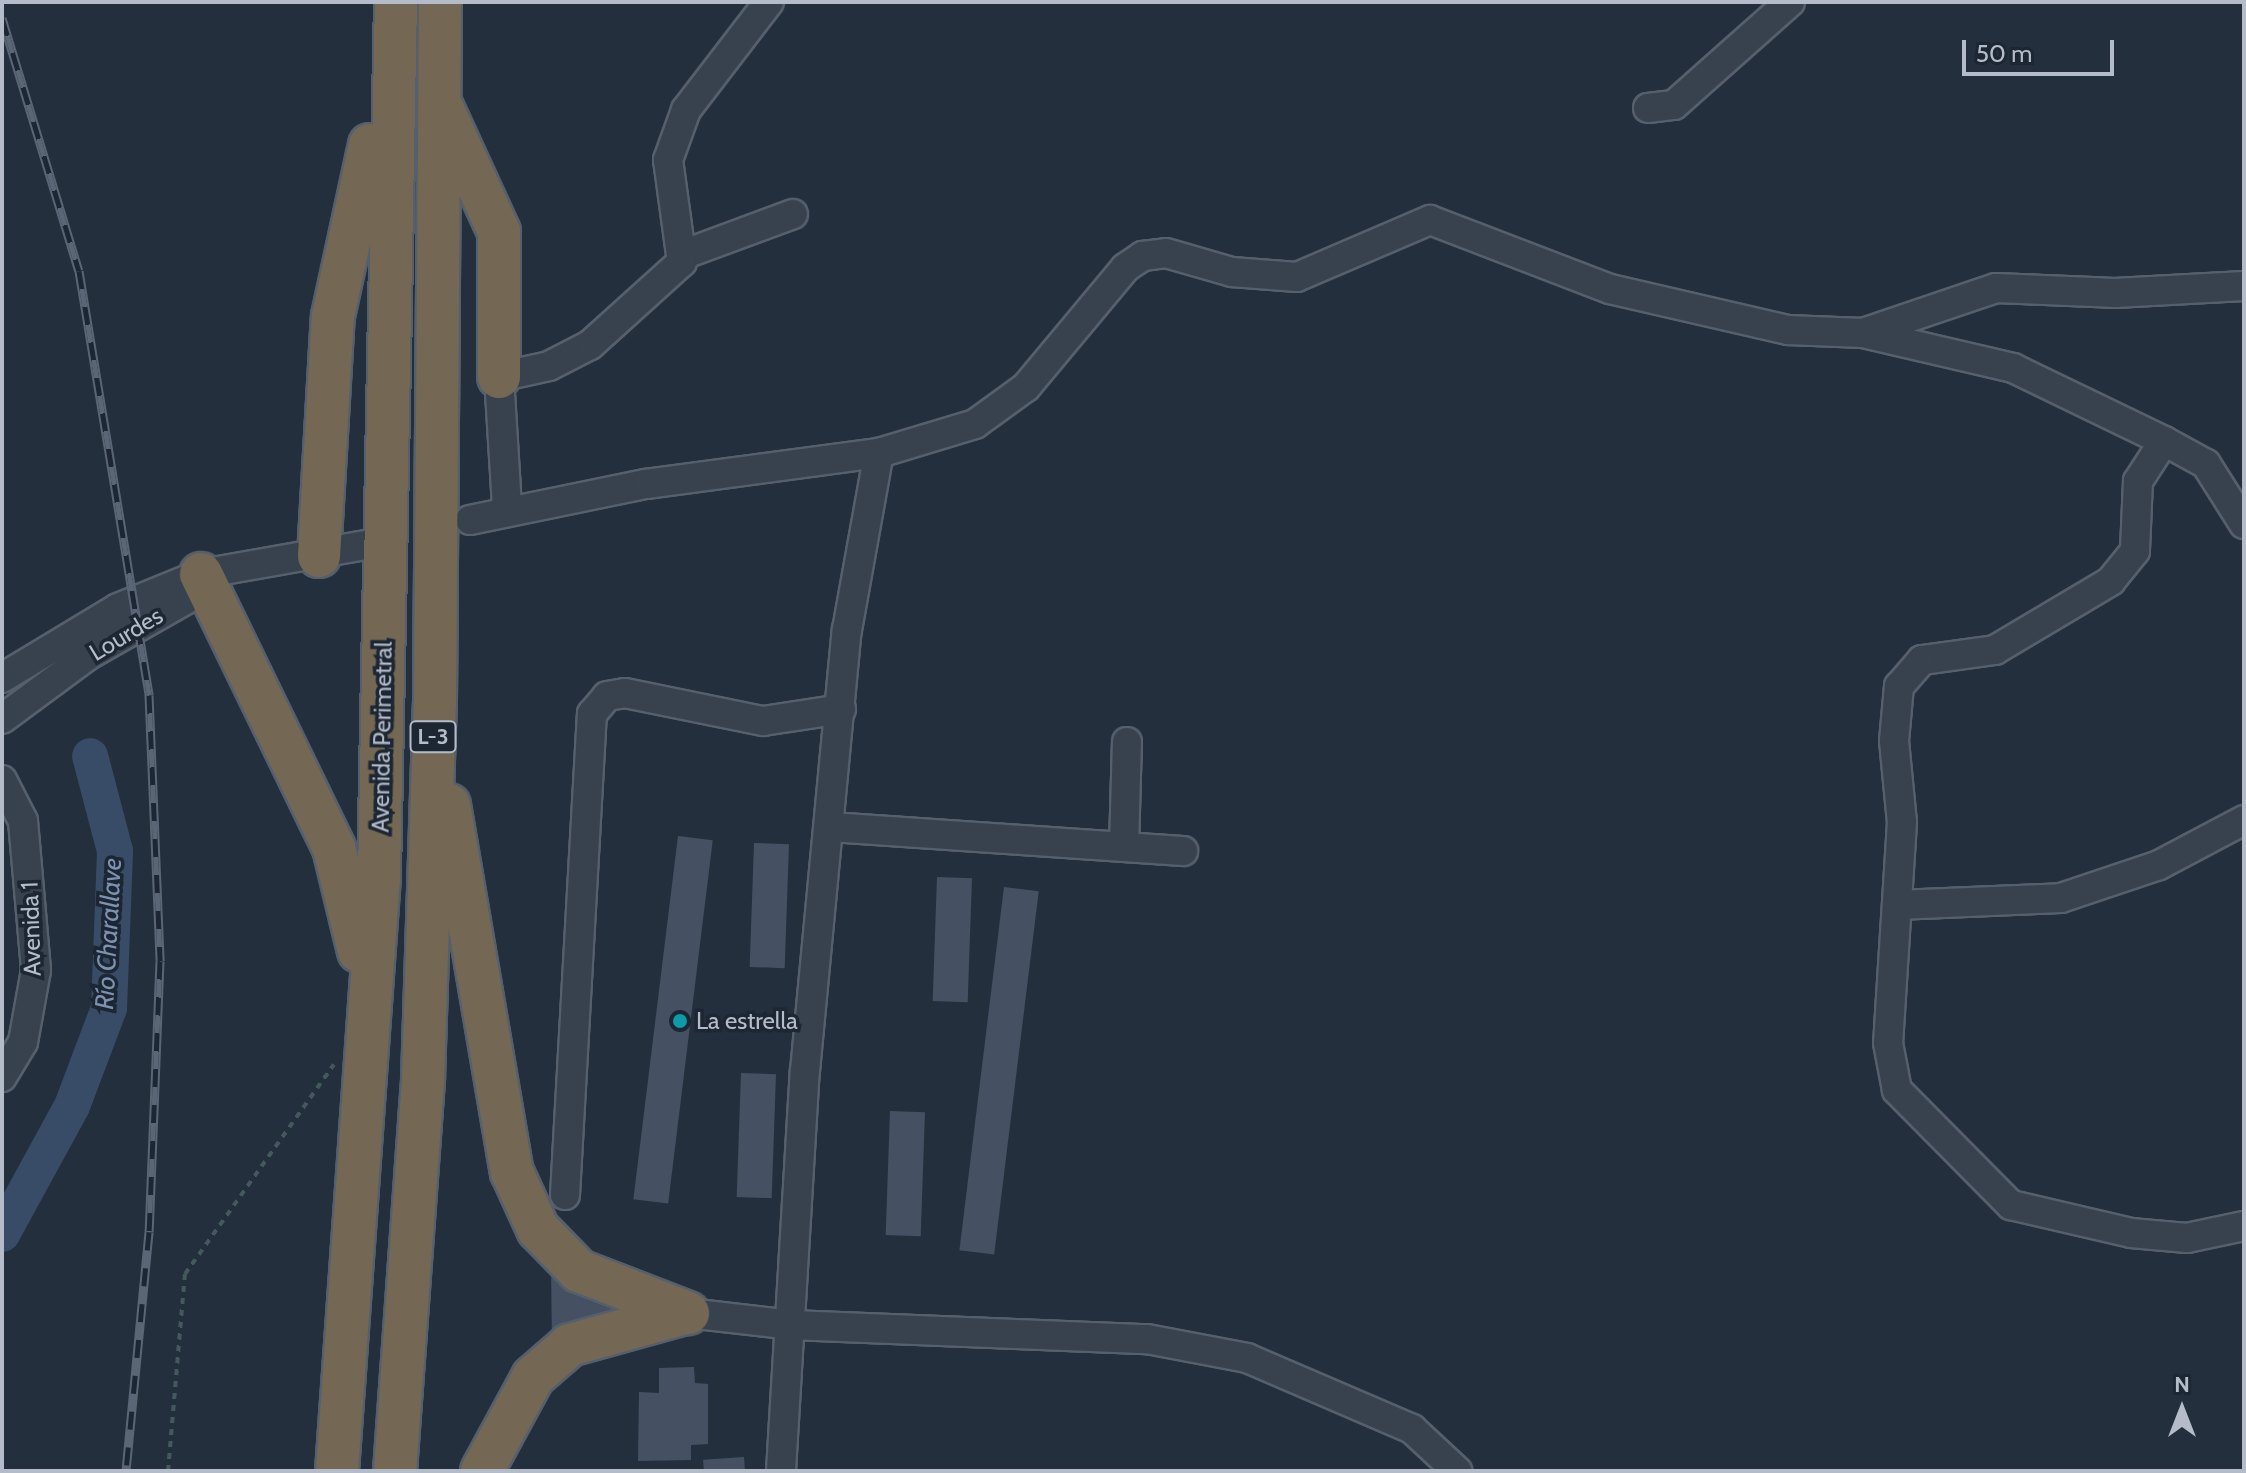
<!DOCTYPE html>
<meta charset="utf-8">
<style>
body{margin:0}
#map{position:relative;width:2246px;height:1473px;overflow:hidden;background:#242f3e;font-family:Cabin,sans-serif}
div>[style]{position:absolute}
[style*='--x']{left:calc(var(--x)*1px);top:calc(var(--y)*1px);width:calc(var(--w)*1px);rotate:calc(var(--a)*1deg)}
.river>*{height:36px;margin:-18px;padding:0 18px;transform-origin:18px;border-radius:18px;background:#394c67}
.building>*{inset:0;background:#455162;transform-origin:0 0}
.path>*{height:4px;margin-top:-2px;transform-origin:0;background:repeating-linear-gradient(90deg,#44595c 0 6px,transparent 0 12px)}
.roads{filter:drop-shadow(2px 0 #565f6c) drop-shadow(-2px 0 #565f6c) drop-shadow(0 2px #565f6c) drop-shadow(0 -2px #565f6c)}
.minor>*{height:28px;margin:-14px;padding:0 14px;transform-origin:14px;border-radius:14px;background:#38414e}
.highway>*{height:42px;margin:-21px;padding:0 21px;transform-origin:21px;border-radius:21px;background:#746855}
.rail>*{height:9px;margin-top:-4.5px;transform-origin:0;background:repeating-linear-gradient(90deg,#1d2633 0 18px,#5a6575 0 36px);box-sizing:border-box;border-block:2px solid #5a6575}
.dots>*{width:22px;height:22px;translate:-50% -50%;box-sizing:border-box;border:4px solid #1d2633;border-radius:50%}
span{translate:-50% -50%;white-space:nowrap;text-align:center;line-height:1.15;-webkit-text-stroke:7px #1d2633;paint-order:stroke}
.shield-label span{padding:2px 6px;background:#1d2633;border:2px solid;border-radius:6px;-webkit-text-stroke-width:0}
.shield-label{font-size:22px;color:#b4bcc9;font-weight:700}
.street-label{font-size:24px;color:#b4bcc9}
.poi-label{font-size:24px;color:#b4bcc9}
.left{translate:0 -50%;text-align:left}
.water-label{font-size:26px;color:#7c92b1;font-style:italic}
.frame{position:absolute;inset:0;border:4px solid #b4bcc9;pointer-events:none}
.north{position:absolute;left:2142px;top:1369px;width:80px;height:80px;-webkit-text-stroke:6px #1d2633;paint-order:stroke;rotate:0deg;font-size:22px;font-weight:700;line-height:32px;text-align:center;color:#b4bcc9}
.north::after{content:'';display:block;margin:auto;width:28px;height:36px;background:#b4bcc9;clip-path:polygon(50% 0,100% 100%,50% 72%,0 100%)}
.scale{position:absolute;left:1962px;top:40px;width:152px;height:36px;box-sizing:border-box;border:4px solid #b4bcc9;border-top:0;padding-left:10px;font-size:24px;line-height:28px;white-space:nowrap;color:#b4bcc9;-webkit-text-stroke:6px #1d2633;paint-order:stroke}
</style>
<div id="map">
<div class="river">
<div style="--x:2;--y:1234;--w:146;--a:-61.3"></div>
<div style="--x:72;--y:1106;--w:105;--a:-69.3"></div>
<div style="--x:109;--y:1008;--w:157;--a:-87.8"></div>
<div style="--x:115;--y:851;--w:98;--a:-104.7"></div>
</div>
<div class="building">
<div style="left:678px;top:836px;width:35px;height:366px;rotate:7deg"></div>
<div style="left:754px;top:843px;width:35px;height:124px;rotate:2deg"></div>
<div style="left:937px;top:877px;width:35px;height:124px;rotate:2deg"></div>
<div style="left:1004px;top:887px;width:35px;height:366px;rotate:7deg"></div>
<div style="left:741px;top:1073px;width:35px;height:124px;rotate:2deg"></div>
<div style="left:890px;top:1111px;width:35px;height:124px;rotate:2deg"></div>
<div style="clip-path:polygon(551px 1262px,618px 1312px,552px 1347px)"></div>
<div style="clip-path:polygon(694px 1367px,695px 1383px,708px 1384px,708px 1444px,691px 1445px,691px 1460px,638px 1461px,639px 1392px,659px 1393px,659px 1368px)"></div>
<div style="left:744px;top:1457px;width:14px;height:41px;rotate:86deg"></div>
</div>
<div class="path">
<div style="--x:168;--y:1471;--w:198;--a:-85.1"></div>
<div style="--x:185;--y:1274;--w:257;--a:-54.6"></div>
</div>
<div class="roads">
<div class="minor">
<div style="--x:1648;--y:108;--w:26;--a:-7"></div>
<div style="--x:1674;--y:105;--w:155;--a:-41.6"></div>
<div style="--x:685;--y:254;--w:115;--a:-20.3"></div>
<div style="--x:1863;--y:333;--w:154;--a:13.1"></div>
<div style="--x:2013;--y:368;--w:168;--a:25.8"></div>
<div style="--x:2164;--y:441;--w:48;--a:28.7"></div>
<div style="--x:2206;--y:464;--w:71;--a:57.7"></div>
<div style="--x:2164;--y:441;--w:48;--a:123"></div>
<div style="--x:2138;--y:481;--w:70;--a:92.5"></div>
<div style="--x:2135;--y:551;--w:38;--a:129"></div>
<div style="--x:2111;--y:581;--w:135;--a:149.3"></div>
<div style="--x:1995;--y:650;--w:74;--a:172.2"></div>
<div style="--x:1922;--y:660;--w:35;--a:131"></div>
<div style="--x:1899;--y:686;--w:55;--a:95.2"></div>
<div style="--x:1894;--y:741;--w:81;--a:84.4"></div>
<div style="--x:1902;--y:822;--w:221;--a:93.6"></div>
<div style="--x:1888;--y:1043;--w:48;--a:79.2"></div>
<div style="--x:1897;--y:1090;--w:162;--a:45.3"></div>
<div style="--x:2011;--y:1205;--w:123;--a:13.1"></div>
<div style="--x:2131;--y:1233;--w:56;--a:5.1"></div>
<div style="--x:2187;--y:1238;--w:58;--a:-11.9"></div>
<div style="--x:507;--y:507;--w:130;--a:-93.5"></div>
<div style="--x:499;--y:377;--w:51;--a:-12.4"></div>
<div style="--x:549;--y:366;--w:46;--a:-27.1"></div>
<div style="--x:590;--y:345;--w:124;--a:-42.1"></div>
<div style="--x:682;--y:262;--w:103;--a:-97.8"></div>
<div style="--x:668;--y:160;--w:53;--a:-70.2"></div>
<div style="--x:686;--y:110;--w:136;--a:-52.5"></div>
<div style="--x:470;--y:520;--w:180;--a:-11.6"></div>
<div style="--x:646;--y:484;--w:235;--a:-7.6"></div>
<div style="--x:879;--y:453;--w:100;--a:-16.8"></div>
<div style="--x:975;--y:424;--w:63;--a:-36"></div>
<div style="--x:1026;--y:387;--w:155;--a:-50.2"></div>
<div style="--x:1125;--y:268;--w:22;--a:-34"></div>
<div style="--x:1143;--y:256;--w:23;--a:-7"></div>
<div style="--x:1166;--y:253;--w:69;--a:16.1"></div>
<div style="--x:1232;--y:272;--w:65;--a:4.4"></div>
<div style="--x:1297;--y:277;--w:145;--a:-23.2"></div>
<div style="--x:1430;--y:220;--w:193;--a:21"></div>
<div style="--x:1610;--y:289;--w:183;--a:13"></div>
<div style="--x:1788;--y:330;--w:75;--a:2.3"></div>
<div style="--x:1863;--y:333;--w:140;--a:-18.7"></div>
<div style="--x:1996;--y:288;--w:119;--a:2.4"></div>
<div style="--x:2115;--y:293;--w:129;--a:-3.1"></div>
<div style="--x:2;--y:678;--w:135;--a:-31.1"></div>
<div style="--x:118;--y:608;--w:90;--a:-22.3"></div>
<div style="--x:201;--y:574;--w:173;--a:-10"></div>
<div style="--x:2;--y:719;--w:106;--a:-36.5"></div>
<div style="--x:87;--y:656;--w:113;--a:-29.7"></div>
<div style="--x:2;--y:780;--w:46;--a:62.9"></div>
<div style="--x:23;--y:821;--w:150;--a:85"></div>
<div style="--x:36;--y:970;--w:73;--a:100.2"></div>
<div style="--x:23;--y:1042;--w:41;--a:121"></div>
<div style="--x:830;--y:827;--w:354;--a:3.9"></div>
<div style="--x:1124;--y:847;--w:105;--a:-88.4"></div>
<div style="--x:1897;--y:905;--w:164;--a:-2.4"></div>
<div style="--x:2061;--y:898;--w:103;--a:-18.6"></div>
<div style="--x:2159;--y:865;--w:96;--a:-27.9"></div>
<div style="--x:565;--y:1195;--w:482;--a:-86.8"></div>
<div style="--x:592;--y:714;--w:23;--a:-50"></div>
<div style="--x:607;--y:696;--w:18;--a:-9"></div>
<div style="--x:625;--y:693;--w:141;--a:11.5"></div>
<div style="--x:763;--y:721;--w:79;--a:-8.7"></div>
<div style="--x:688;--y:1313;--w:104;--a:6.6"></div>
<div style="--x:791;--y:1325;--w:356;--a:2.3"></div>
<div style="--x:1147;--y:1339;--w:102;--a:10.8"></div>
<div style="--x:1247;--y:1358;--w:180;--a:23.3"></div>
<div style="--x:1412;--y:1429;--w:62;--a:43"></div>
<div style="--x:781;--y:1471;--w:401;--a:-86.6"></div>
<div style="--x:805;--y:1071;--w:443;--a:-84.6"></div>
<div style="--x:847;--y:630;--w:180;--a:-79.8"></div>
</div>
<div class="highway">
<div style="--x:440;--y:103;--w:142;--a:65.4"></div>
<div style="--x:499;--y:232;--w:145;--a:90"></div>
<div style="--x:319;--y:556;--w:240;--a:-86.7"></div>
<div style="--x:333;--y:316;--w:175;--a:-77.8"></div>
<div style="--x:201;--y:574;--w:305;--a:64.1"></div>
<div style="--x:334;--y:848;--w:106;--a:76.4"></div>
<div style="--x:449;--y:805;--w:372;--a:80.3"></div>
<div style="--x:512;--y:1172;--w:63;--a:65.5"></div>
<div style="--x:538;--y:1229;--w:59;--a:45.7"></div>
<div style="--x:579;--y:1271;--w:117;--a:21.1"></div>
<div style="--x:337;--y:1471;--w:595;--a:-85.96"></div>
<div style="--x:379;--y:877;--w:875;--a:-88.89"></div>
<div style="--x:395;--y:1471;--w:392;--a:-85.9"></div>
<div style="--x:423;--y:1080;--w:376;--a:-88.2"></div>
<div style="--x:435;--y:704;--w:702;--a:-89.59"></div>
<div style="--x:482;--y:1471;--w:107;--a:-61.5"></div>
<div style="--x:533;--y:1377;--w:49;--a:-40.9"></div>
<div style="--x:570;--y:1345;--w:116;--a:-15.5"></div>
</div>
</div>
<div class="rail">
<div style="--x:2;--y:18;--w:264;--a:73.1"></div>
<div style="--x:79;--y:271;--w:430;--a:80.6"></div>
<div style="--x:149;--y:695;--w:266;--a:87.6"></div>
<div style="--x:160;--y:961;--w:271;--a:92.3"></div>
<div style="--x:149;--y:1232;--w:240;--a:95.5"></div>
</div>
<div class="dots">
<div style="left:680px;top:1021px;background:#0f9aa8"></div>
</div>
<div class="shield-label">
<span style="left:433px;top:737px">L-3</span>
</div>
<div class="street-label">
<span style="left:126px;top:634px;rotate:-31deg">Lourdes</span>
<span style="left:382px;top:737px;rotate:-89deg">Avenida Perimetral</span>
<span style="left:31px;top:929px;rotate:-92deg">Avenida 1</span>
</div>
<div class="poi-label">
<span class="left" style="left:696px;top:1021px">La estrella</span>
</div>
<div class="water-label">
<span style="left:109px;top:934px;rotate:-87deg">Río Charallave</span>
</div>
<div class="frame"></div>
<div class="north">N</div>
<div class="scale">50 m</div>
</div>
